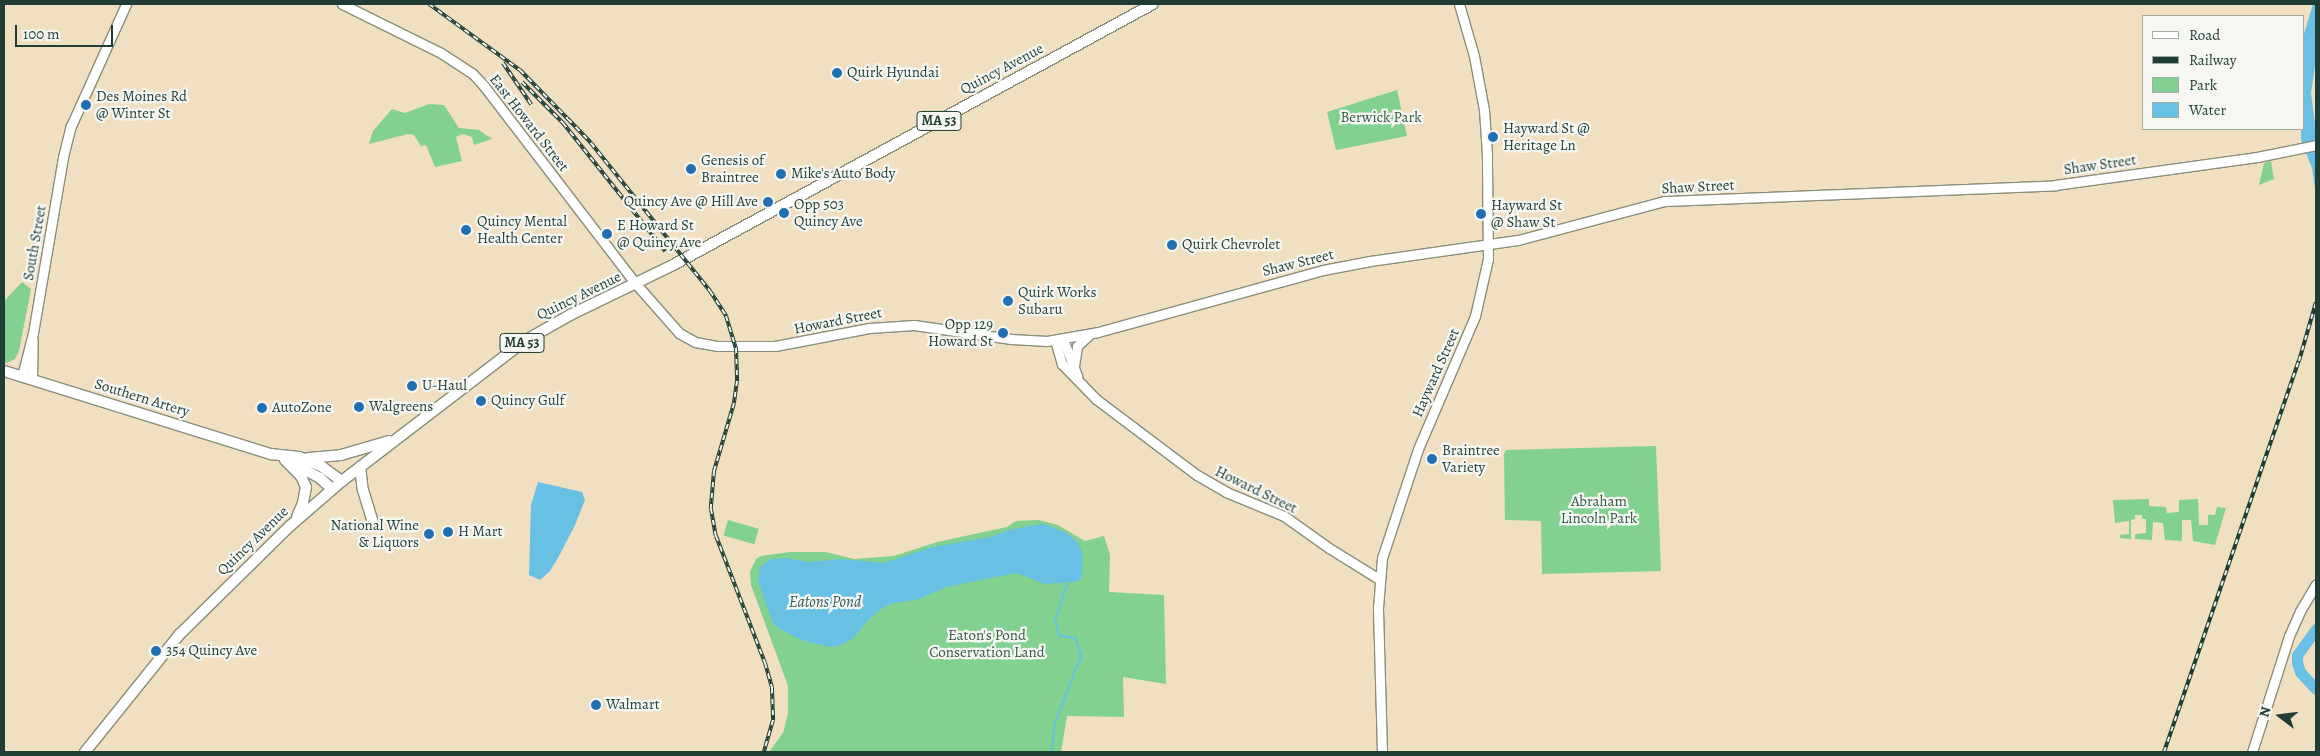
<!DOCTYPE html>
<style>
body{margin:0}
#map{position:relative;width:2320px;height:756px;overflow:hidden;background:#f1dfc1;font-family:Alegreya,serif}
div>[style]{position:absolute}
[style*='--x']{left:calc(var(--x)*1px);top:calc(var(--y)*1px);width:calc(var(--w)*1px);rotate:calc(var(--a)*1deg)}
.green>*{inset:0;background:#82d190;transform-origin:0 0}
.water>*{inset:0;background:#68c0e5}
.stream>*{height:2px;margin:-1px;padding:0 1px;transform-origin:1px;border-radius:1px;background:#68c0e5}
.river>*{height:11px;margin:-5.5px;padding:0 5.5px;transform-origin:5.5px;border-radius:5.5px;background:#68c0e5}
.roads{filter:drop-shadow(1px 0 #888e7a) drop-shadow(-1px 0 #888e7a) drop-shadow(0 1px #888e7a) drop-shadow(0 -1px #888e7a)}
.tertiary>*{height:9px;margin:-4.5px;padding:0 4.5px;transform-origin:4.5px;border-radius:4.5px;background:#fff}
.secondary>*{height:9px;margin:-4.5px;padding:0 4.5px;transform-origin:4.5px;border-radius:4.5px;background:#fff}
.primary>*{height:10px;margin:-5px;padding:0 5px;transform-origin:5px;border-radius:5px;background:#fff}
.rail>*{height:4px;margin-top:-2px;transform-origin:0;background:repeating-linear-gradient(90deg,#f6f6f2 0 5.5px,#1f3d34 0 11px);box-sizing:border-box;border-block:1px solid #1f3d34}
.dots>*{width:14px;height:14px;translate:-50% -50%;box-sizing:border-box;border:2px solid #f6f6f2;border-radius:50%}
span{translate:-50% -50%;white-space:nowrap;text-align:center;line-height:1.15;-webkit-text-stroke:4.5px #f6f6f2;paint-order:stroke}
.shield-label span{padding:1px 4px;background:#f6f6f2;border:1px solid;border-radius:4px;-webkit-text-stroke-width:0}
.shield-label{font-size:14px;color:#1f3d34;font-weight:700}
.street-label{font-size:15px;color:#1f3d34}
.poi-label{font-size:15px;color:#1f3d34}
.left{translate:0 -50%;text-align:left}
.right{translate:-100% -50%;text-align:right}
.park-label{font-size:15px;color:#335b46}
.water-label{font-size:16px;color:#315e60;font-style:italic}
.frame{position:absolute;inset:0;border:5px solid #1f3d34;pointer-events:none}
.legend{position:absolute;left:2142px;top:15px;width:162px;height:115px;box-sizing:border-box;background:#f6f6f2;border:1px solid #a0aca6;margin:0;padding:6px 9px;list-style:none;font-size:15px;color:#1f3d34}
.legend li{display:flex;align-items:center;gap:10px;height:25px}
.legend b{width:25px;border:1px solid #a0aca6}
.north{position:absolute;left:2255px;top:691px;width:50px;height:50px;-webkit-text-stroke:4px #f6f6f2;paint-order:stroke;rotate:285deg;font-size:14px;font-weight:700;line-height:20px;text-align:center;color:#1f3d34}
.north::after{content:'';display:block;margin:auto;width:18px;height:22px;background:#1f3d34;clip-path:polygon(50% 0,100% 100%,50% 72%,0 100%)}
.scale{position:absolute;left:15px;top:25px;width:98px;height:22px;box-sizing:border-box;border:2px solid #1f3d34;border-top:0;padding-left:6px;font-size:15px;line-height:18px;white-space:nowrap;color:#1f3d34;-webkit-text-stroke:4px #f6f6f2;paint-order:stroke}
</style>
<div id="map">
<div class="green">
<div style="clip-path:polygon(1397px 90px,1407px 136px,1336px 150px,1327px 112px)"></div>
<div style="clip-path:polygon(429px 104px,444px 105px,459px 128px,479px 130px,492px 139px,474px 145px,472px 137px,462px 134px,456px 137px,462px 161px,435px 167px,426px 145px,421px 146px,414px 135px,408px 134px,369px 144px,373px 131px,392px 109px,405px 113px)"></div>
<div style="clip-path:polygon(2271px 161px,2274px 179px,2259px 185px,2264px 163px)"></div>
<div style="clip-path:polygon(22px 282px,31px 289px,19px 351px,15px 359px,7px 363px,4px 362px,4px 301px)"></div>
<div style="clip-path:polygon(1656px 446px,1661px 571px,1542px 574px,1541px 521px,1505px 520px,1504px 454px,1506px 450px)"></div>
<div style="clip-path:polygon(2149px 499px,2149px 506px,2166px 507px,2167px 513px,2179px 512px,2179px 500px,2198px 499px,2199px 525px,2208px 525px,2208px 515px,2215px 515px,2217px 507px,2226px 508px,2215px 545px,2193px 541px,2191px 520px,2182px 520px,2182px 541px,2165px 540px,2163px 523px,2153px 522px,2152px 540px,2135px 539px,2135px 534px,2146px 533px,2146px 519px,2142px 519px,2142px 515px,2135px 515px,2135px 519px,2131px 520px,2131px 539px,2120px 538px,2120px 535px,2129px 534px,2129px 521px,2115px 523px,2113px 500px)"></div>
<div style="left:728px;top:520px;width:32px;height:16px;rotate:16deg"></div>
<div style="clip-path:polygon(1039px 520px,1058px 525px,1085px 541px,1104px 536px,1110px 555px,1109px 592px,1164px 595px,1166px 684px,1123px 677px,1124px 717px,1067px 716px,1061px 752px,769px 752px,783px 733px,788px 713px,788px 686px,751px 585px,750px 572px,756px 559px,761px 556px,790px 552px,826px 552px,854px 559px,894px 556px,937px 542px,1007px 527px,1016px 521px)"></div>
</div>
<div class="water">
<div style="clip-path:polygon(2313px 4px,2316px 4px,2316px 59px,2311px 93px,2316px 131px,2316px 196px,2312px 168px,2301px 140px,2301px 129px,2304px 129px,2304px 34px)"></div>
<div style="clip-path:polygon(538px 482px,582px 492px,585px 500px,575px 525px,558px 558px,550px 571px,540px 580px,529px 575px,531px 505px)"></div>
<div style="clip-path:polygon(1043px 524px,1067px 533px,1077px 542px,1082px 551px,1082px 573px,1081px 579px,1075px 582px,1045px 584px,1016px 573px,946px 587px,919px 599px,890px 604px,881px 609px,868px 620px,852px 639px,838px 646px,830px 647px,812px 643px,797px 638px,777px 627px,773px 623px,758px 581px,760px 567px,771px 559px,786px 558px,809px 562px,841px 559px,884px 563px,933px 547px,990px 537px,1013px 529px)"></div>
</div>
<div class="stream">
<div style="--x:1051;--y:752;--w:29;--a:-82"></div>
<div style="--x:1055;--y:723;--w:72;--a:-68.8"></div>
<div style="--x:1081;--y:656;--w:19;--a:-106"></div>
<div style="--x:1076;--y:638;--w:16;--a:-173"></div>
<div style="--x:1060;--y:636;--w:16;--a:-108"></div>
<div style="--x:1055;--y:621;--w:39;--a:-72"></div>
</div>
<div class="river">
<div style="--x:2316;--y:629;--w:32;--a:126"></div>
<div style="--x:2297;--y:655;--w:7;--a:90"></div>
<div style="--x:2297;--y:662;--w:10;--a:73"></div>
<div style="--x:2300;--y:672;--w:23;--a:47"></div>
</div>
<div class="roads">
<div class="tertiary">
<div style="--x:636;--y:284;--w:65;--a:48.7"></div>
<div style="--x:679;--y:333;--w:18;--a:29"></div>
<div style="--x:695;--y:342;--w:22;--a:10"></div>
<div style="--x:717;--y:346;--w:58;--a:0"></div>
<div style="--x:775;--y:346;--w:96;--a:-10.8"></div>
<div style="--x:869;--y:328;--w:45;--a:-3.8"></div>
<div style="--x:914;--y:325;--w:98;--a:8.2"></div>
<div style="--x:1011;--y:339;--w:36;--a:3"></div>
<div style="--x:1047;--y:341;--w:52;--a:-10"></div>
<div style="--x:1098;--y:332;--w:233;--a:-15.4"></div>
<div style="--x:1323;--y:270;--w:48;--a:-10.8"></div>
<div style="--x:1370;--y:261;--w:149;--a:-8.1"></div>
<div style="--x:1518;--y:240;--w:152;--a:-14.9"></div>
<div style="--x:1665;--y:201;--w:390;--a:-2.3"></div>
<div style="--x:2055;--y:185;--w:204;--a:-7.9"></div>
<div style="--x:2257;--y:157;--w:60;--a:-11.5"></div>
<div style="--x:1063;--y:339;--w:40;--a:69"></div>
<div style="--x:1055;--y:340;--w:25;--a:74"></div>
<div style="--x:1062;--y:364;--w:49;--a:45.8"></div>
<div style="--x:1096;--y:399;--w:126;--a:37"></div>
<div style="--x:1197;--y:475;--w:34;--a:30"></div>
<div style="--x:1226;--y:492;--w:63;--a:22.5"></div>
<div style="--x:1284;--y:516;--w:55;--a:35.4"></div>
<div style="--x:1329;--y:548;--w:59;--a:31.8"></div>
<div style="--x:1074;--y:366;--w:20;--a:-81"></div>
<div style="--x:1077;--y:346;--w:16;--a:-43"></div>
<div style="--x:22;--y:376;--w:44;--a:-75.7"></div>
<div style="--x:33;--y:333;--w:179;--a:-80.3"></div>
<div style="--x:63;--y:157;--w:32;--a:-76"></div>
<div style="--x:71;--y:126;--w:134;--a:-65.7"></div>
<div style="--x:32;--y:379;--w:39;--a:-89"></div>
</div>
<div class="secondary">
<div style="--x:342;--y:4;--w:110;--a:26.3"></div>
<div style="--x:441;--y:53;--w:37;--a:33"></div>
<div style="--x:472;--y:73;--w:18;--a:47"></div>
<div style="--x:484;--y:86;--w:250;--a:52.5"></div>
<div style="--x:1382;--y:752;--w:144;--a:-91.6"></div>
<div style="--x:1378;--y:608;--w:50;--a:-85.4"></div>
<div style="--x:1382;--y:558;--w:115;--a:-71.7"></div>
<div style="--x:1418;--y:449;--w:145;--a:-66.8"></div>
<div style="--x:1475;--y:316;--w:58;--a:-77.2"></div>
<div style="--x:1488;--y:259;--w:104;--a:-90.6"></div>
<div style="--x:1487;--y:155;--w:45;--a:-93.8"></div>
<div style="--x:1484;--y:110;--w:55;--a:-100.5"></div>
<div style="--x:1474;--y:56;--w:54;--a:-106.1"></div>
<div style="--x:2252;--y:752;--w:122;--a:-72.3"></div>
<div style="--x:2289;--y:636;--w:27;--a:-66"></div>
<div style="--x:2300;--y:611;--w:31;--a:-59"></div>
</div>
<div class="primary">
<div style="--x:4;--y:371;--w:280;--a:17.3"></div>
<div style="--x:271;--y:454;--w:28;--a:6"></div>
<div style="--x:299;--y:457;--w:24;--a:22"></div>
<div style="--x:321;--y:466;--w:26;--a:36"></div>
<div style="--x:308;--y:458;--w:33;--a:-5"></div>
<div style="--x:341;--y:455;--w:50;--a:-16.3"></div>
<div style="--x:285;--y:460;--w:23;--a:45"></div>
<div style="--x:301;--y:476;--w:12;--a:66"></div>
<div style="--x:306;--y:487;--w:16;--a:101"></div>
<div style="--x:303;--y:503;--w:15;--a:113"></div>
<div style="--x:293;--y:463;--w:31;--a:29"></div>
<div style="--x:320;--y:478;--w:16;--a:43"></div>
<div style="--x:360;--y:467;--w:23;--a:83"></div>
<div style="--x:363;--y:490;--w:34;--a:73"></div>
<div style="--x:85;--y:752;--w:151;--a:-51.2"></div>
<div style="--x:180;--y:634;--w:154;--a:-44.5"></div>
<div style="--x:290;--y:526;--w:69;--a:-40.9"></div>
<div style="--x:342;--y:481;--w:232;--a:-37.5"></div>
<div style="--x:526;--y:340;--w:51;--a:-29.6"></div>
<div style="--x:570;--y:315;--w:114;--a:-25.9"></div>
<div style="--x:673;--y:265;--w:546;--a:-28.54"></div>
</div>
</div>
<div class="rail">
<div style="--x:429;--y:4;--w:112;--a:36"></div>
<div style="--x:520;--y:70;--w:69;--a:45.6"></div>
<div style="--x:568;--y:119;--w:33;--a:46"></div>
<div style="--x:591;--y:143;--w:190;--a:51.2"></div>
<div style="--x:710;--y:291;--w:30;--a:57"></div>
<div style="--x:726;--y:316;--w:34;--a:73"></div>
<div style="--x:736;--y:348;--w:33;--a:88"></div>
<div style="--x:737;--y:381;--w:22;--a:98"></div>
<div style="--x:734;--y:403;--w:71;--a:106.4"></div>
<div style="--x:714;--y:471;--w:38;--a:95"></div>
<div style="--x:711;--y:509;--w:27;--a:80"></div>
<div style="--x:716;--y:536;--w:136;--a:68.9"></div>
<div style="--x:765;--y:663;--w:26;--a:74"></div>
<div style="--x:772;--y:688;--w:32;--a:88"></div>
<div style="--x:773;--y:720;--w:33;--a:106"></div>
<div style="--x:503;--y:63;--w:50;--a:55.7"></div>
<div style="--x:522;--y:82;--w:58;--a:45"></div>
<div style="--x:563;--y:123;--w:164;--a:51.4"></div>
<div style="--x:2164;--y:752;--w:414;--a:-71"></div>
<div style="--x:2299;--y:361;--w:61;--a:-73.9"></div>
</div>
<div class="dots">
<div style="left:837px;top:73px;background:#1f6fb2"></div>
<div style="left:86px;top:105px;background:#1f6fb2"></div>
<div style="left:1493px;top:137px;background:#1f6fb2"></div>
<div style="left:691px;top:169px;background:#1f6fb2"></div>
<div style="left:781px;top:174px;background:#1f6fb2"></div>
<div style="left:768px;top:202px;background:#1f6fb2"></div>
<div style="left:784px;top:213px;background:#1f6fb2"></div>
<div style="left:1481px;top:214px;background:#1f6fb2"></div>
<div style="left:466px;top:230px;background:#1f6fb2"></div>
<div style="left:607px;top:234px;background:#1f6fb2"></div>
<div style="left:1172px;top:245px;background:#1f6fb2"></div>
<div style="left:1008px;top:301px;background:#1f6fb2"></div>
<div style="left:1003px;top:333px;background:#1f6fb2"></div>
<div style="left:412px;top:386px;background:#1f6fb2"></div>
<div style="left:481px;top:401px;background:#1f6fb2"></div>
<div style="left:359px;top:407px;background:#1f6fb2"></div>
<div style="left:262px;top:408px;background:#1f6fb2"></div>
<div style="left:1432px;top:459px;background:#1f6fb2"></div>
<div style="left:448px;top:532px;background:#1f6fb2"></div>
<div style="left:429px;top:534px;background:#1f6fb2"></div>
<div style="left:156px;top:651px;background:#1f6fb2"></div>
<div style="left:596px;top:705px;background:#1f6fb2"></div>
</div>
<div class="shield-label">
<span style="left:939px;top:121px">MA 53</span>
<span style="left:522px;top:343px">MA 53</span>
</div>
<div class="street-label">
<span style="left:1002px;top:69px;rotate:-28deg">Quincy Avenue</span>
<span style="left:529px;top:123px;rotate:52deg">East Howard Street</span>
<span style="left:2100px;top:165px;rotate:-8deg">Shaw Street</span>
<span style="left:1698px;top:187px;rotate:-3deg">Shaw Street</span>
<span style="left:35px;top:243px;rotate:-80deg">South Street</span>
<span style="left:1298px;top:263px;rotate:-14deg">Shaw Street</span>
<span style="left:579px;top:296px;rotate:-26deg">Quincy Avenue</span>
<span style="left:838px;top:321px;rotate:-11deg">Howard Street</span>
<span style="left:1436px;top:373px;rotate:-66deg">Hayward Street</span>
<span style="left:142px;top:398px;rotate:17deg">Southern Artery</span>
<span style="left:1256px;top:490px;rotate:26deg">Howard Street</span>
<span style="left:253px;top:541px;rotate:-44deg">Quincy Avenue</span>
</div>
<div class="poi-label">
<span class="left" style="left:847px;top:73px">Quirk Hyundai</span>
<span class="left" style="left:96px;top:105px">Des Moines Rd<br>@ Winter St</span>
<span class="left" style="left:1503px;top:137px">Hayward St @<br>Heritage Ln</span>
<span class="left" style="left:701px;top:169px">Genesis of<br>Braintree</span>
<span class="left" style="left:791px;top:174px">Mike's Auto Body</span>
<span class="right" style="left:758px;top:202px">Quincy Ave @ Hill Ave</span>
<span class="left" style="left:794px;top:213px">Opp 503<br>Quincy Ave</span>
<span class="left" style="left:1491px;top:214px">Hayward St<br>@ Shaw St</span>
<span class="left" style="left:477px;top:230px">Quincy Mental<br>Health Center</span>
<span class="left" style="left:617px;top:234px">E Howard St<br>@ Quincy Ave</span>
<span class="left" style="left:1182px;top:245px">Quirk Chevrolet</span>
<span class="left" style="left:1018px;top:301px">Quirk Works<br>Subaru</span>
<span class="right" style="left:993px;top:333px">Opp 129<br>Howard St</span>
<span class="left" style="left:422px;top:386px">U-Haul</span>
<span class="left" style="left:491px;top:401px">Quincy Gulf</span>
<span class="left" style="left:369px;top:407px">Walgreens</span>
<span class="left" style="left:272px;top:408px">AutoZone</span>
<span class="left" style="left:1442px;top:459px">Braintree<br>Variety</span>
<span class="right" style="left:419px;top:534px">National Wine<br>&amp; Liquors</span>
<span class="left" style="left:458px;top:532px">H Mart</span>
<span class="left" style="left:166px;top:651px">354 Quincy Ave</span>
<span class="left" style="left:606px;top:705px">Walmart</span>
</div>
<div class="park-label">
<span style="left:1381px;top:118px">Berwick Park</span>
<span style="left:1599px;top:510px">Abraham<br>Lincoln Park</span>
<span style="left:987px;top:644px">Eaton's Pond<br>Conservation Land</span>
</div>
<div class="water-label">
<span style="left:825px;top:602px">Eatons Pond</span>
</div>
<div class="frame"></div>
<ul class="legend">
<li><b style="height:6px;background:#fff"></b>Road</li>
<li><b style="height:6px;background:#1f3d34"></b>Railway</li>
<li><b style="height:14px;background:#82d190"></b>Park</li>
<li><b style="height:14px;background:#68c0e5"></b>Water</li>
</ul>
<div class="north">N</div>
<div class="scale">100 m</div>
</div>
